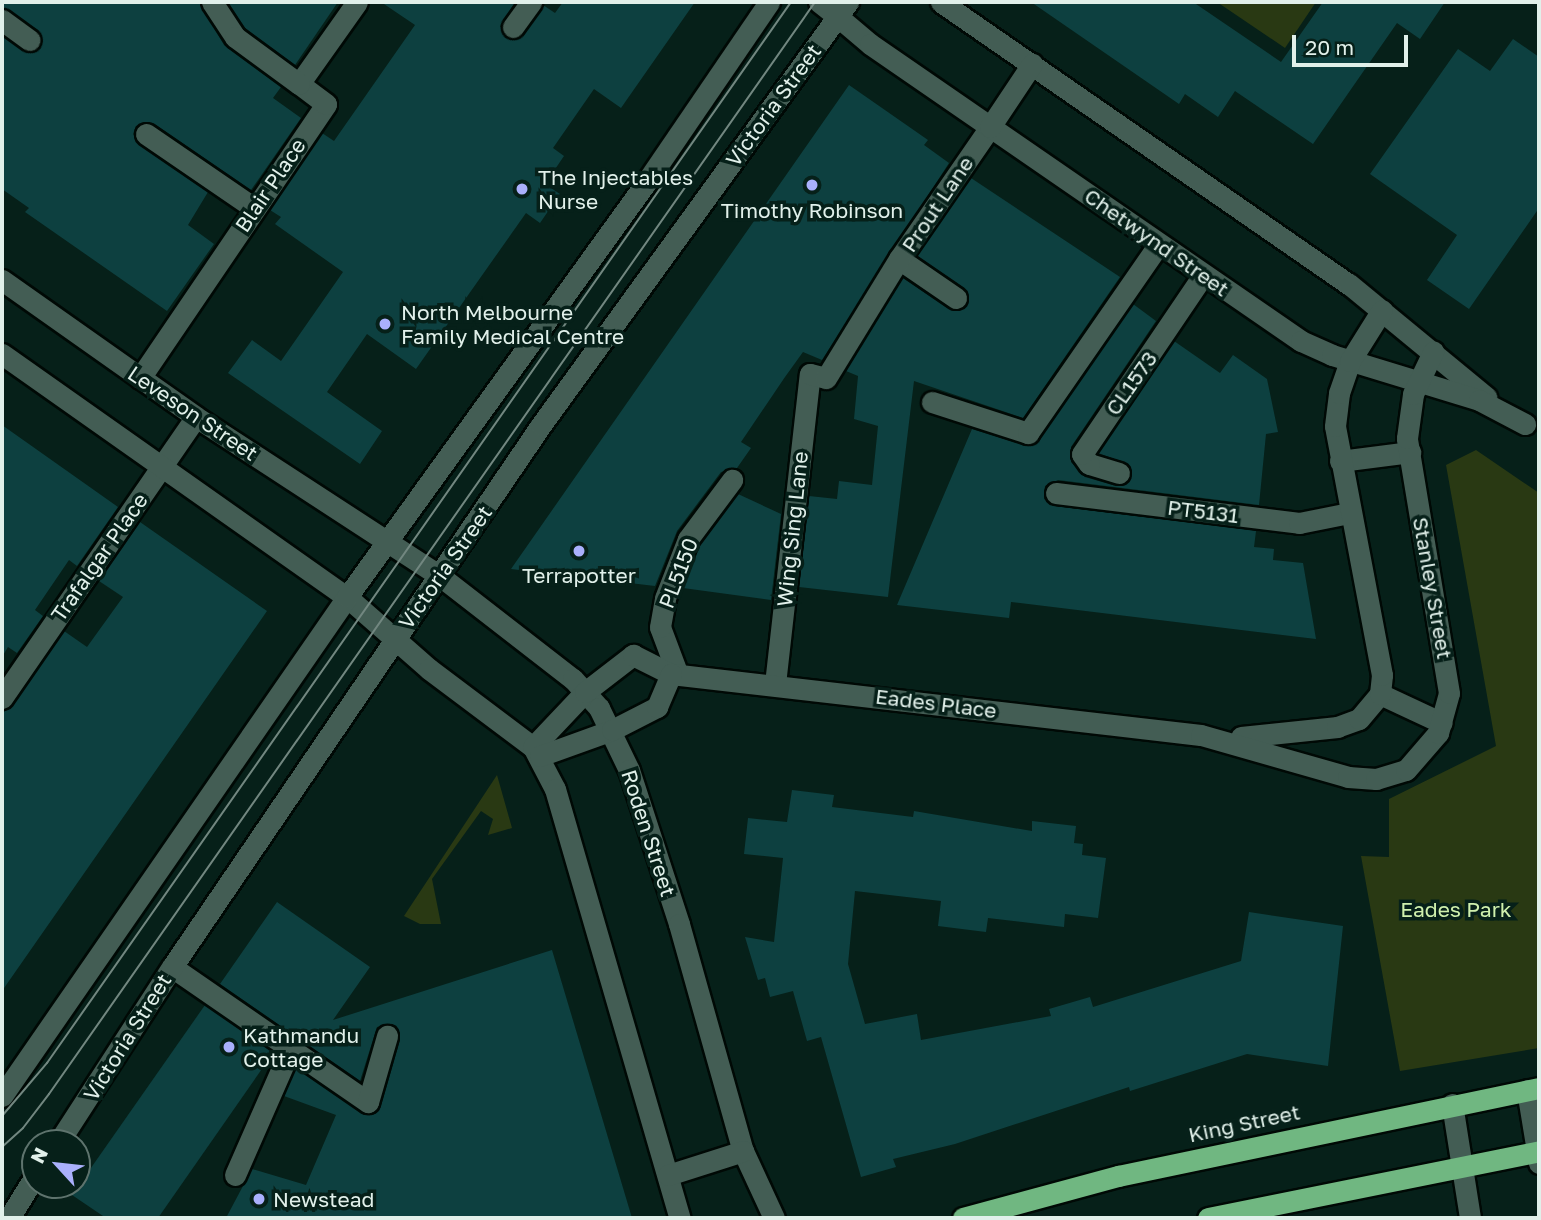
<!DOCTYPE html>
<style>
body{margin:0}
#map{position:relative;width:1541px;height:1220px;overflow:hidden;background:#062019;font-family:"Golos Text",sans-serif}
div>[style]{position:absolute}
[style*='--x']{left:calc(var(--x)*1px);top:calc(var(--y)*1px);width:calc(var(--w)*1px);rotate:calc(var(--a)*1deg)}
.green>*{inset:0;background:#293913}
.building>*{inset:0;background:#0d4040}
.roads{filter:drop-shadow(2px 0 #000905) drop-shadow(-2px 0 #000905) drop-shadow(0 2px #000905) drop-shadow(0 -2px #000905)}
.lane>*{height:21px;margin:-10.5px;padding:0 10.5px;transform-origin:10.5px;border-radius:10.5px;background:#435d54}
.street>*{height:21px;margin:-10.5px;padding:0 10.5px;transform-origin:10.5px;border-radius:10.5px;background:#435d54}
.secondary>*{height:21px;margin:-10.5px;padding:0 10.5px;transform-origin:10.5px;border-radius:10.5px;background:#435d54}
.highway>*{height:21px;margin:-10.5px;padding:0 10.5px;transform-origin:10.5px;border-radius:10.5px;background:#70b781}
.tram>*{height:2px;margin:-1px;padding:0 1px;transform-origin:1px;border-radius:1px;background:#728780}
.dots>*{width:19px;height:19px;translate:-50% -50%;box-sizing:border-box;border:4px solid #062019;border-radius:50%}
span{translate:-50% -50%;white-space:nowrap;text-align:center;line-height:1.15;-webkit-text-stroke:7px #062019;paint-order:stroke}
.street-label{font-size:21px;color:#e1f0ea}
.poi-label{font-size:21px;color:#e1f0ea}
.left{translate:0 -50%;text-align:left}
.park-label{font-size:21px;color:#cff0ad}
.frame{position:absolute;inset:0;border:4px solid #e1f0ea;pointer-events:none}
.north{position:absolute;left:21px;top:1129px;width:70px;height:70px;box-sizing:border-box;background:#062019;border:2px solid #5e736d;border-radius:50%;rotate:297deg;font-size:19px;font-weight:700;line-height:28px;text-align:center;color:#e1f0ea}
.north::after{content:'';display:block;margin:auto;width:24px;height:32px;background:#aab0fc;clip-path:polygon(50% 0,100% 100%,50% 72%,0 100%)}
.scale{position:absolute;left:1292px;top:35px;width:116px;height:32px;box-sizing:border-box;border:4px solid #e1f0ea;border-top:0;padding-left:9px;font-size:21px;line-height:24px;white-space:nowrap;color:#e1f0ea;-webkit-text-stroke:5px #062019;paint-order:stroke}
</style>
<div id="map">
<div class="green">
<div style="clip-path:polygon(1217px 2px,1316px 2px,1285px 48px)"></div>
<div style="clip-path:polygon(1476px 450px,1539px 493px,1539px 1048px,1400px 1071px,1361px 856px,1389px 857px,1389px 799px,1496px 746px,1446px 465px)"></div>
<div style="clip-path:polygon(497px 775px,512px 828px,488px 835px,493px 819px,481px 811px,432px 879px,441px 924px,420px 924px,404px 916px)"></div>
</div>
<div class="building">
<div style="clip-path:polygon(2px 2px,199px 2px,224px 45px,281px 87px,273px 98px,301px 118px,251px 190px,153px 123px,136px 126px,133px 134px,138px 144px,208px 192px,188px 225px,214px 244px,167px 311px,25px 212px,29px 208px,2px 189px,2px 36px,28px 53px,36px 52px,43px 41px,38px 30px,2px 7px)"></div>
<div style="clip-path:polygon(228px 2px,338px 2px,295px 65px,245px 28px)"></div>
<div style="clip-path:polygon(381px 2px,515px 2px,500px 26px,505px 37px,512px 40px,524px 35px,543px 5px,555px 13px,563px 2px,695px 2px,621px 108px,594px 89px,553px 148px,564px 156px,545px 184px,560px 194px,540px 223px,526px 213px,416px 369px,367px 334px,327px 392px,382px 431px,360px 464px,228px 373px,252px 340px,281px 361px,343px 272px,275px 224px,281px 217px,270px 210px,322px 133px,334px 141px,415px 25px)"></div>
<div style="clip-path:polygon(1031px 2px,1193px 2px,1281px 62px,1323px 2px,1445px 2px,1420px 39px,1397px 23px,1313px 144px,1235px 91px,1218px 117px,1185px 94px,1179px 104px)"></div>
<div style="clip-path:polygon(1513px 39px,1539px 57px,1539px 208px,1469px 309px,1427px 280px,1457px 235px,1370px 174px,1458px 49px,1490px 71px)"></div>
<div style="clip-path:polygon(849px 85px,928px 140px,924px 145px,949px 163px,822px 360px,803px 352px,785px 377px,741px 442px,751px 448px,737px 468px,721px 472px,677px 531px,655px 586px,511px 569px)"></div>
<div style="clip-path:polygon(971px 178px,1120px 277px,1023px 418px,914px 381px,888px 597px,799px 587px,809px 496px,837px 499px,839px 481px,872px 485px,878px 426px,854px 419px,858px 376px,846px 371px,903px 278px,949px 309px,961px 310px,967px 305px,964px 288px,917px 256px)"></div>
<div style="clip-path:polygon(1133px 304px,1156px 321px,1071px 447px,1071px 462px,1085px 477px,1116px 486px,1128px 482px,1132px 471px,1128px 464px,1098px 453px,1174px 341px,1220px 373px,1233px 355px,1267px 379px,1278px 432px,1266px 434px,1259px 505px,1058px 480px,1045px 486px,1044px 499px,1054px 506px,1256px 531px,1254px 547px,1274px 549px,1273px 560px,1303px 563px,1316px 639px,1011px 602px,1009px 618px,897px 605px,972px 429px,1024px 445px,1038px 441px)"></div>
<div style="clip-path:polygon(2px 425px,118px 507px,77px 566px,69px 560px,35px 610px,43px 616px,17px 653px,8px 647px,2px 657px)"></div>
<div style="clip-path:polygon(738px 494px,781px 514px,771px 600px,683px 588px,700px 545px)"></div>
<div style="clip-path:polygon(140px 522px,267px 611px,2px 991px,2px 715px,64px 631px,87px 647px,123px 597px,99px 581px)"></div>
<div style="clip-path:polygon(792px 790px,834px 795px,832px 807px,913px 817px,914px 811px,1032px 831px,1032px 821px,1076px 826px,1074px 843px,1083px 844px,1082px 855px,1106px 858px,1098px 918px,1065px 914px,1064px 927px,988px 918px,986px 932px,938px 926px,941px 901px,855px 891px,848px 964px,865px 1024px,917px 1014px,921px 1040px,1051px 1016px,1049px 1009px,1090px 997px,1093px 1007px,1241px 961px,1249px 912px,1343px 926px,1328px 1066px,1247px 1054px,1130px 1091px,1129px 1087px,955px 1144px,893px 1159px,896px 1167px,861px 1177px,821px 1037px,807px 1041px,793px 991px,770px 997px,765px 978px,758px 980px,745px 937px,774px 942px,783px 858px,744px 854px,748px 818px,787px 822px)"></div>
<div style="clip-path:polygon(277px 902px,370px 967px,333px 1020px,552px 950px,632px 1218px,226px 1218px,252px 1169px,306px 1185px,336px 1115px,284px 1096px,296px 1068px,361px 1113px,372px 1114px,381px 1106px,400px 1040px,391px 1024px,377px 1027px,360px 1081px,220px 984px)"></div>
<div style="clip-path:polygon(205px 1005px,273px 1053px,158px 1218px,106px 1218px,72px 1195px)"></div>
</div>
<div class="roads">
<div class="lane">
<div style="--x:2;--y:20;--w:34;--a:36"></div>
<div style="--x:513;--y:27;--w:31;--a:-54"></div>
<div style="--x:146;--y:134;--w:131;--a:34.4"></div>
<div style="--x:956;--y:298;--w:69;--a:-145.6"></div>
<div style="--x:899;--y:259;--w:160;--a:-55.4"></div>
<div style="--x:140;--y:378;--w:331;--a:-55.8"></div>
<div style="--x:326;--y:104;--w:34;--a:-143"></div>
<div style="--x:299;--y:84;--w:100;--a:-54.7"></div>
<div style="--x:932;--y:402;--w:101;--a:17.9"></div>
<div style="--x:1028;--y:433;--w:230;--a:-55.3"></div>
<div style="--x:1119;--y:473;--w:31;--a:-163"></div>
<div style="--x:1089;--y:464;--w:12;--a:-125"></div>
<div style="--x:1082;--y:454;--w:216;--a:-55.9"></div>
<div style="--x:1056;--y:493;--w:245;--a:7"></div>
<div style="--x:1299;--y:523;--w:51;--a:-11.3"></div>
<div style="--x:678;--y:675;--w:51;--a:-110.6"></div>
<div style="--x:660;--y:627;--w:29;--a:-80"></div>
<div style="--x:665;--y:598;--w:63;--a:-68.7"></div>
<div style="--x:688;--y:539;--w:74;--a:-53.3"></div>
<div style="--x:775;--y:684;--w:312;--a:-83.6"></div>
<div style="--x:810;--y:374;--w:16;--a:14"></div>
<div style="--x:826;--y:378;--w:140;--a:-58.5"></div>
<div style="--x:2;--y:698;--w:341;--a:-55.4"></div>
<div style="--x:172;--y:967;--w:238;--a:34.6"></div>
<div style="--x:368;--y:1102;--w:69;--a:-73.9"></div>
<div style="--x:235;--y:1175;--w:137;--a:-66.3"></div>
</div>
<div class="street">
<div style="--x:212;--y:2;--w:42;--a:56.7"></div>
<div style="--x:235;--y:37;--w:79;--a:36.3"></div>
<div style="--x:941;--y:2;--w:496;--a:34.7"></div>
<div style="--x:1349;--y:284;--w:178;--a:39.5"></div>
<div style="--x:837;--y:16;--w:43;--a:40.3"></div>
<div style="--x:870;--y:44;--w:523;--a:34.57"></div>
<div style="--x:1301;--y:341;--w:34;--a:24"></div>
<div style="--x:1332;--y:355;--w:154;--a:17"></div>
<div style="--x:1479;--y:400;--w:52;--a:27.6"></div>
<div style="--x:990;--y:127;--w:76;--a:-56.3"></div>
<div style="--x:2;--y:280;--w:237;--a:35.2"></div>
<div style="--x:196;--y:417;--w:291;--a:33.1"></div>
<div style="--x:440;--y:576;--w:168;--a:37.8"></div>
<div style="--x:573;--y:679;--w:39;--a:48"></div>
<div style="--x:599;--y:708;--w:69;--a:64.2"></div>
<div style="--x:629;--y:770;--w:162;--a:72"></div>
<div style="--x:679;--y:924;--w:236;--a:74.3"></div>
<div style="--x:743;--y:1151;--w:74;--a:65.2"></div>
<div style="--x:2;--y:354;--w:422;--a:35.2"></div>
<div style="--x:347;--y:597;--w:109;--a:41.3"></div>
<div style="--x:429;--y:669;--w:130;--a:36.9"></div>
<div style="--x:533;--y:747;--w:47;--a:62.4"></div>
<div style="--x:555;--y:789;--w:447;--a:73.8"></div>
<div style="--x:1340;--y:461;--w:71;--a:-7.3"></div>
<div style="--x:1380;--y:694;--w:68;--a:25.1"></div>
<div style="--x:1241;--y:737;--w:97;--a:-5.9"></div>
<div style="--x:1337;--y:727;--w:23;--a:-20"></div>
<div style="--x:1359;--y:719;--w:33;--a:-50"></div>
<div style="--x:1380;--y:694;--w:19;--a:-84"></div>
<div style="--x:1382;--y:675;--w:253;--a:-100.7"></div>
<div style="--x:1335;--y:426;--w:33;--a:-83"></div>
<div style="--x:1339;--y:393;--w:34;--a:-71"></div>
<div style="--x:1350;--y:361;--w:60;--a:-57.9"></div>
<div style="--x:533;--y:747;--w:76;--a:-46.6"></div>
<div style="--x:585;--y:692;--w:61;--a:-37.6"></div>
<div style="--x:633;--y:655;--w:42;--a:26.6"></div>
<div style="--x:671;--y:674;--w:533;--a:6.57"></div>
<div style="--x:1201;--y:735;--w:153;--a:15.9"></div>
<div style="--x:1348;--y:777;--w:28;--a:4"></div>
<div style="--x:1376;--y:779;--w:31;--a:-17"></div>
<div style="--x:1406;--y:770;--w:49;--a:-49.1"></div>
<div style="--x:1438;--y:733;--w:41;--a:-74.6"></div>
<div style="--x:1449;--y:693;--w:258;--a:-99.4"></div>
<div style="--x:1407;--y:438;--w:44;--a:-82.2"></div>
<div style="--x:1413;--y:394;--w:47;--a:-64.5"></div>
<div style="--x:540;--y:756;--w:77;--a:-19.9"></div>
<div style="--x:612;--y:730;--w:51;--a:-27.1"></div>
<div style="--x:657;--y:707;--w:36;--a:-67"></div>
<div style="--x:1527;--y:1090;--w:74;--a:80.7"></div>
<div style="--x:1452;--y:1104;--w:115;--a:81"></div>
<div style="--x:668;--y:1175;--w:79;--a:-17.7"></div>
</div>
<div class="secondary">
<div style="--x:819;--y:2;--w:23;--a:38"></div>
<div style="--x:2;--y:1096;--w:607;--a:-55.34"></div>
<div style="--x:347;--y:597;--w:509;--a:-54.19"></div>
<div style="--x:645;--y:184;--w:220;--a:-55.7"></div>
<div style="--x:58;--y:1143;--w:210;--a:-57.1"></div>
<div style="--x:172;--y:967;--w:656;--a:-55.75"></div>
<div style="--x:541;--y:425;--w:523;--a:-54.03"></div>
<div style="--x:9;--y:1218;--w:49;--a:-58.2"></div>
</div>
<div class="highway">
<div style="--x:963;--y:1218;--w:161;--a:-15.2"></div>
<div style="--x:1118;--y:1176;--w:430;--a:-11.8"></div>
<div style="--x:1208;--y:1218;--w:338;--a:-11.4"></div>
</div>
</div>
<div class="tram">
<div style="--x:2;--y:1116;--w:70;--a:-49.7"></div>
<div style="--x:47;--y:1063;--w:1296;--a:-54.96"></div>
<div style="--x:2;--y:1147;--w:28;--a:-42"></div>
<div style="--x:23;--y:1128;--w:43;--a:-52.6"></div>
<div style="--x:49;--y:1094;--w:1334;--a:-54.95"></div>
</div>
<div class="dots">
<div style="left:812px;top:185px;background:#aab0fc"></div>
<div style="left:522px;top:189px;background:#aab0fc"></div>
<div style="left:385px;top:324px;background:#aab0fc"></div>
<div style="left:579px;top:551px;background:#aab0fc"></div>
<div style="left:229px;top:1047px;background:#aab0fc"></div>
<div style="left:259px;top:1199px;background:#aab0fc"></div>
</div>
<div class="street-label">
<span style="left:773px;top:105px;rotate:-54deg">Victoria Street</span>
<span style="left:270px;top:185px;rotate:-56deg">Blair Place</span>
<span style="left:937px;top:204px;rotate:-56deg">Prout Lane</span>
<span style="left:1157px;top:242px;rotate:35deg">Chetwynd Street</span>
<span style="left:1131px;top:383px;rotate:-55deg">CL1573</span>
<span style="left:193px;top:413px;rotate:34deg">Leveson Street</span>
<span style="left:1203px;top:511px;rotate:7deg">PT5131</span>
<span style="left:792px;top:529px;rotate:-84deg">Wing Sing Lane</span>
<span style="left:99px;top:557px;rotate:-55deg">Trafalgar Place</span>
<span style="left:445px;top:567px;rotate:-55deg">Victoria Street</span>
<span style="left:678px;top:573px;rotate:-69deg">PL5150</span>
<span style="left:1433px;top:588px;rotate:80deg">Stanley Street</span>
<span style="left:936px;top:703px;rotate:7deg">Eades Place</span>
<span style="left:649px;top:833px;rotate:72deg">Roden Street</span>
<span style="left:127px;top:1037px;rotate:-58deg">Victoria Street</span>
<span style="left:1244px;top:1123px;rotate:-12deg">King Street</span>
</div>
<div class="poi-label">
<span class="left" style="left:538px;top:189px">The Injectables<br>Nurse</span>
<span style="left:812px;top:210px">Timothy Robinson</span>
<span class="left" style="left:401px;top:324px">North Melbourne<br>Family Medical Centre</span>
<span style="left:579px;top:575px">Terrapotter</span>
<span class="left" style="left:243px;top:1047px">Kathmandu<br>Cottage</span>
<span class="left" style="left:273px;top:1199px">Newstead</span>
</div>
<div class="park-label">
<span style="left:1456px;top:909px">Eades Park</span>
</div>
<div class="frame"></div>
<div class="north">N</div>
<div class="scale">20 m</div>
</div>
